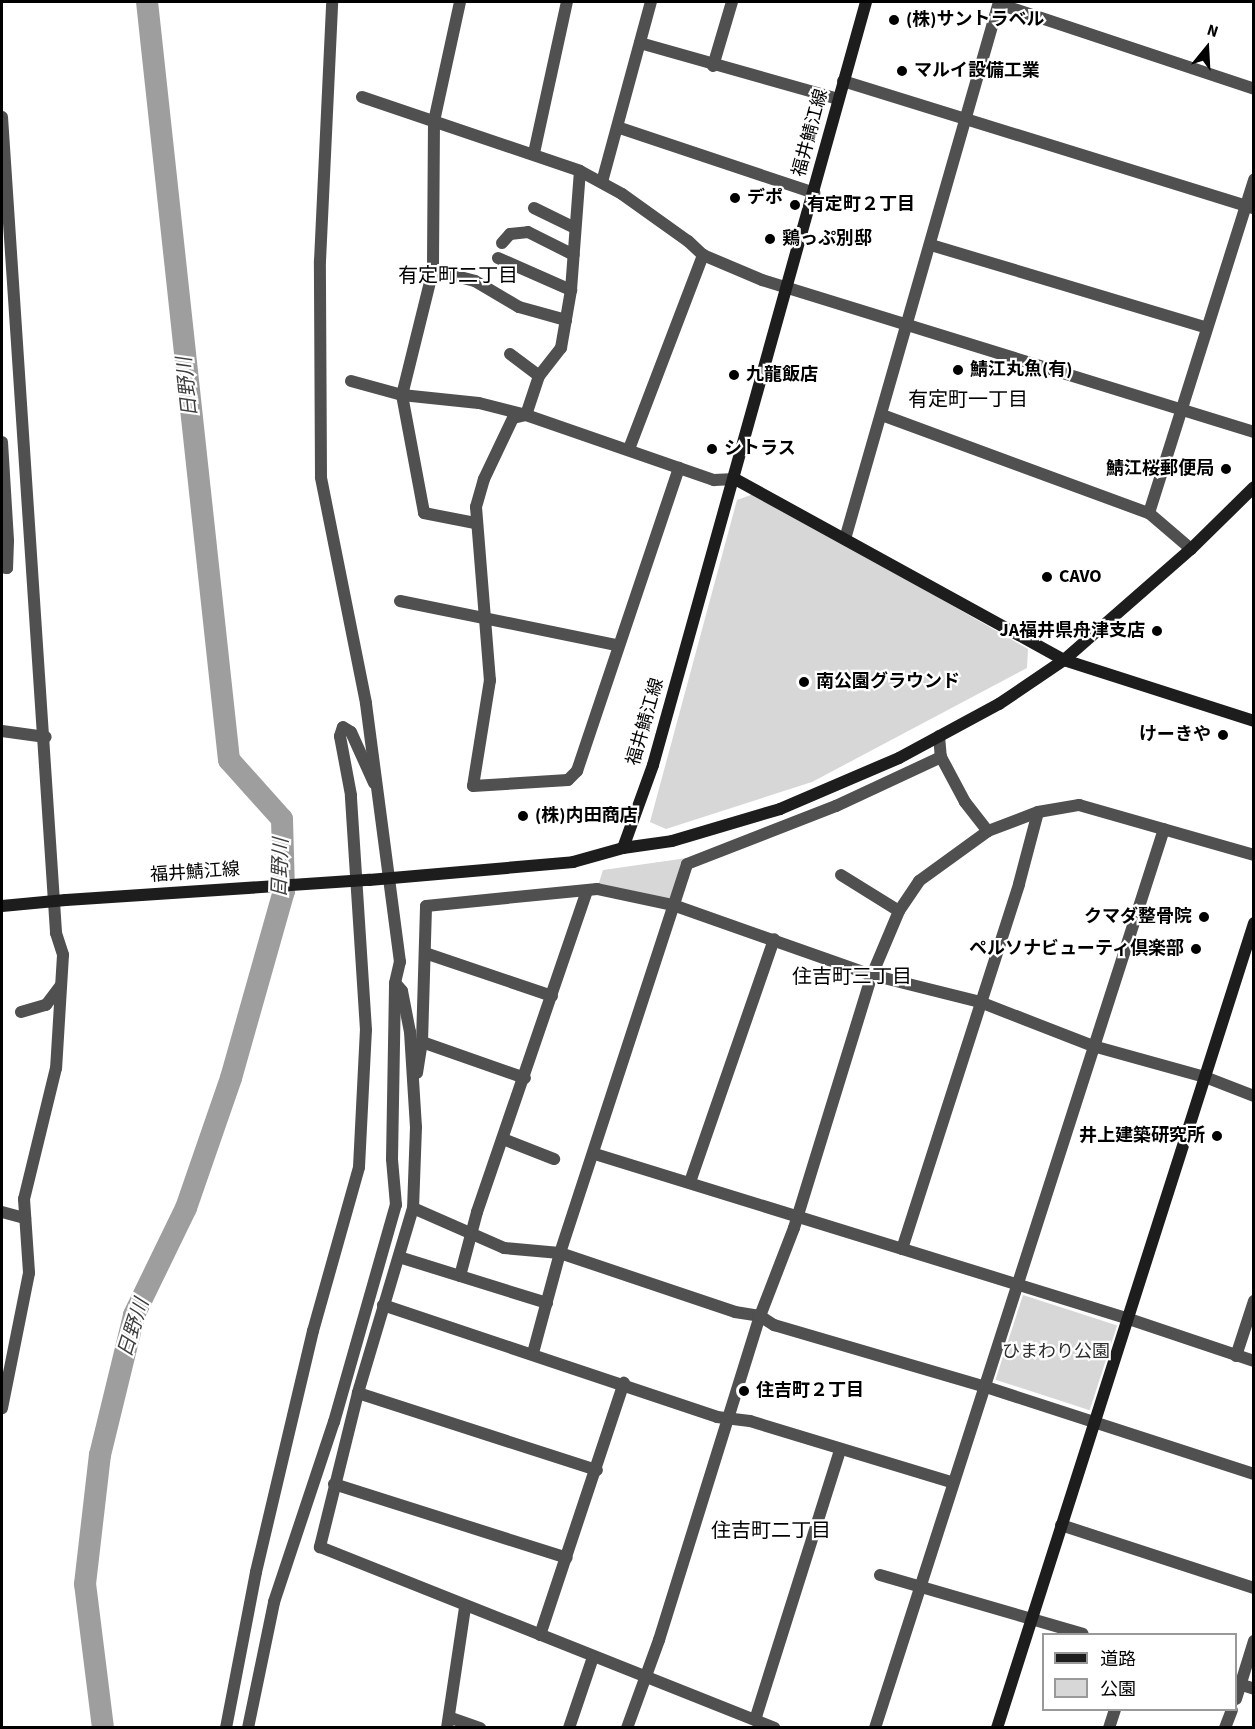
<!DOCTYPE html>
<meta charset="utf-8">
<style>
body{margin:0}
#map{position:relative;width:1255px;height:1729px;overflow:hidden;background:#fff;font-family:"Source Sans 3","Noto Sans JP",sans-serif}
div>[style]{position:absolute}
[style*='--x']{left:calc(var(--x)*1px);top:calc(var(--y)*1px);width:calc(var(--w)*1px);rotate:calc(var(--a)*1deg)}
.green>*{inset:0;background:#d7d7d7;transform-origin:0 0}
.river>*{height:22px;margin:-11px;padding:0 11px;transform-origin:11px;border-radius:11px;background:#9e9e9e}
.street>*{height:12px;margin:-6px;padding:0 6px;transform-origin:6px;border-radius:6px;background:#505050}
.secondary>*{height:12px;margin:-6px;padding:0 6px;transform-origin:6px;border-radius:6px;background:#1d1d1d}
.secondary-bridge>*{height:12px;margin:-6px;padding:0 6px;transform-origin:6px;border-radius:6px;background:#1d1d1d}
.dots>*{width:16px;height:16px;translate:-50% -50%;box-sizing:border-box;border:3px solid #fff;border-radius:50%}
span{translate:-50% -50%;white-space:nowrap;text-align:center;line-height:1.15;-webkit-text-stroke:4.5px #fff;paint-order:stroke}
.poi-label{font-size:18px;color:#000;font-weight:700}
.left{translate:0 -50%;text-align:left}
.right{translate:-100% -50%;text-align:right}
.street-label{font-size:18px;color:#000}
.park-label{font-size:18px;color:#2e2e2e}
.neighbourhood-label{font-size:20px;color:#000}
.water-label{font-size:20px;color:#3f3f3f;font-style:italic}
.frame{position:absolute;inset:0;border:3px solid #000;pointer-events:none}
.legend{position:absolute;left:1042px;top:1633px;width:195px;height:78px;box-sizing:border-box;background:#fff;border:2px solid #999;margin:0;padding:8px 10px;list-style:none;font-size:18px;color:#000}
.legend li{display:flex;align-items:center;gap:12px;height:30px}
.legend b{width:30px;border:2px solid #999}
.north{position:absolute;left:1177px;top:18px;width:60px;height:60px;-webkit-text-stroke:4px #fff;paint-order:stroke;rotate:18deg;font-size:16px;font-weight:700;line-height:24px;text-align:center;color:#000}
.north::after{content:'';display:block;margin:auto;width:21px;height:27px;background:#000;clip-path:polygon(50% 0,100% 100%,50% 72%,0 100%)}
</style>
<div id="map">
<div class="green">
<div style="clip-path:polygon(756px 493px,1028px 649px,1027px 668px,812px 782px,666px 829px,650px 822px,737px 500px)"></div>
<div style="clip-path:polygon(687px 858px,672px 902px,598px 886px,603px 870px)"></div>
<div style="left:1023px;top:1295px;width:99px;height:89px;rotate:18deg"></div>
</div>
<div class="river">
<div style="--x:103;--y:1728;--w:145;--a:-97.1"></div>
<div style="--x:85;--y:1584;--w:130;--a:-83.4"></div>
<div style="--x:100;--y:1455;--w:144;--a:-76.3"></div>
<div style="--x:134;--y:1315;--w:119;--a:-64.1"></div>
<div style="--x:186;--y:1208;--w:138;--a:-70.9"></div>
<div style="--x:231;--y:1078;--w:194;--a:-74.2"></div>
<div style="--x:284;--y:891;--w:72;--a:-91.6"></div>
<div style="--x:282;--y:819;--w:79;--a:-131.9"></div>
<div style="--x:229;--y:760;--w:762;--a:-96.17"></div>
</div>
<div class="street">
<div style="--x:460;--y:2;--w:122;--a:102.3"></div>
<div style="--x:434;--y:121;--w:149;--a:90.4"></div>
<div style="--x:433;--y:270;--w:129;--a:103.9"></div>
<div style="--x:402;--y:395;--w:120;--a:79.4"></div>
<div style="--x:424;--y:513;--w:52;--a:11.1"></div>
<div style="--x:999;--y:4;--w:269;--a:18.4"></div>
<div style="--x:640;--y:43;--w:206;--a:15.8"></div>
<div style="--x:713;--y:66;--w:67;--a:-73.5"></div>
<div style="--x:843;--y:81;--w:430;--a:17.2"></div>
<div style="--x:362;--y:97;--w:230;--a:18.7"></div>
<div style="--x:580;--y:171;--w:48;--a:28.7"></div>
<div style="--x:622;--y:194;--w:81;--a:35.5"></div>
<div style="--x:688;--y:241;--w:21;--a:43"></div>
<div style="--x:703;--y:255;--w:64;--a:23"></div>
<div style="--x:762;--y:280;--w:515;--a:17.17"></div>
<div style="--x:2;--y:117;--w:818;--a:86.21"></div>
<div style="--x:56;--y:933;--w:23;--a:72"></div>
<div style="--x:63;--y:955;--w:113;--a:93.5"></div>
<div style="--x:56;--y:1068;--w:135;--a:103.7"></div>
<div style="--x:24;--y:1199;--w:74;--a:86.1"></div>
<div style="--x:29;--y:1273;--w:138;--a:101.3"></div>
<div style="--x:620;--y:128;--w:205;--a:18.5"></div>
<div style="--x:534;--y:153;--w:155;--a:-77.7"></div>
<div style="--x:602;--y:182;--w:187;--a:-74.8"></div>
<div style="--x:534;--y:208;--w:43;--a:26"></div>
<div style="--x:502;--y:243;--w:12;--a:-48"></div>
<div style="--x:510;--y:234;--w:18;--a:-6"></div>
<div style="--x:528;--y:232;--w:51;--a:26.6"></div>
<div style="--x:931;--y:245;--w:288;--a:16.7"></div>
<div style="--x:498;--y:258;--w:80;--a:23.7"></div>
<div style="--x:433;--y:270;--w:43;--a:14.7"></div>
<div style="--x:475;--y:281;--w:51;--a:30.6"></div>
<div style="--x:519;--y:307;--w:49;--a:15.5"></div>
<div style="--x:510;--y:354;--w:36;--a:37"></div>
<div style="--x:351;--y:381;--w:53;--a:15.4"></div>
<div style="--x:402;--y:395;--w:77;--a:5.9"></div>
<div style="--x:479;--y:403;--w:49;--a:14.3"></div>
<div style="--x:526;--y:415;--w:199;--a:19.1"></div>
<div style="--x:714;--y:480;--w:21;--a:-3"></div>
<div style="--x:526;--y:415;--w:13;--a:167"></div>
<div style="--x:513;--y:418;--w:68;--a:115.4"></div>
<div style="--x:484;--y:479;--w:29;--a:106"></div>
<div style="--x:476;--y:507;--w:174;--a:85.4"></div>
<div style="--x:490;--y:680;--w:107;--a:99.1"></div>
<div style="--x:473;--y:786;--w:95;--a:-3.6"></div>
<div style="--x:568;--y:780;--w:13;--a:-45"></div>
<div style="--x:577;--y:771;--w:320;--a:-71.4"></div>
<div style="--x:526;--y:415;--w:41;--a:-71.6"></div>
<div style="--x:539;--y:376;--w:36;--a:-52"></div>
<div style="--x:561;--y:348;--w:59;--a:-80.2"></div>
<div style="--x:571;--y:290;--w:119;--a:-85.7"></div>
<div style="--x:882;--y:415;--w:284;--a:20.2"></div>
<div style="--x:2;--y:442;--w:99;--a:86.5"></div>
<div style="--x:8;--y:541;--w:27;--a:92"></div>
<div style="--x:7;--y:568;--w:5;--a:-169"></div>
<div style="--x:629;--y:449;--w:208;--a:-69.1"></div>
<div style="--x:845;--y:539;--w:559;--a:-74"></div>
<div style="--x:1191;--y:549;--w:55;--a:-139.4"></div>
<div style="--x:1149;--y:513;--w:350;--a:-72.5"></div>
<div style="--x:400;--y:601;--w:221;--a:11.5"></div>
<div style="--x:2;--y:731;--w:44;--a:7.8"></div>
<div style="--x:939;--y:736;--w:21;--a:85"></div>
<div style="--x:941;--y:757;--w:51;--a:61.9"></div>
<div style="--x:965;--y:802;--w:37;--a:52"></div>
<div style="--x:841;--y:875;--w:68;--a:31.8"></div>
<div style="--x:425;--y:953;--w:134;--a:18.7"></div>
<div style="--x:396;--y:984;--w:9;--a:49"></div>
<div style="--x:402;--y:991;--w:42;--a:79"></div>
<div style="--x:410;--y:1032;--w:95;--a:86.4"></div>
<div style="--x:416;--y:1127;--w:81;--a:92.1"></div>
<div style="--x:413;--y:1208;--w:193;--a:106.6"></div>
<div style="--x:358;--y:1393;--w:159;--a:103.9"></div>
<div style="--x:320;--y:1547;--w:489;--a:21.7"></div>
<div style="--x:21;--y:1012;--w:26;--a:-16"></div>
<div style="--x:46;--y:1005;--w:25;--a:-53"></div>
<div style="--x:422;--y:1042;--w:109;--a:19.3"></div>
<div style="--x:417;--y:1073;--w:31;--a:-81"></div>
<div style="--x:422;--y:1042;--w:136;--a:-88.3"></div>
<div style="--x:426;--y:906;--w:172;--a:-5.7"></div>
<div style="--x:597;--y:889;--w:78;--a:11.9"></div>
<div style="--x:673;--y:905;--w:211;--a:19.4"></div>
<div style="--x:872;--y:975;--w:111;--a:14"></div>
<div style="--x:980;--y:1002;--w:121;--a:21.3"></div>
<div style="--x:1093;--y:1046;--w:116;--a:15.5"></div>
<div style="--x:1205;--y:1077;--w:53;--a:21.2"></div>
<div style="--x:503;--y:1139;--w:55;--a:21.4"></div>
<div style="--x:595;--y:1154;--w:559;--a:17.17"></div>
<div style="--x:1129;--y:1319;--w:132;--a:18.6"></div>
<div style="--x:690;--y:1182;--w:257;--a:-70.9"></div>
<div style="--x:413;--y:1208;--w:99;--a:23.7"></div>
<div style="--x:504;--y:1248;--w:56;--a:5.1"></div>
<div style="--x:560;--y:1253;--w:185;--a:18.6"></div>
<div style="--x:735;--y:1312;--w:25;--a:9"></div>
<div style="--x:760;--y:1316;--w:17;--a:33"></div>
<div style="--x:774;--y:1325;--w:218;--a:16.3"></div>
<div style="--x:983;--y:1386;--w:285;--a:18"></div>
<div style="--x:2;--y:1212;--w:24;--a:15"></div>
<div style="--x:902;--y:1249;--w:383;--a:-72.2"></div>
<div style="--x:1019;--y:884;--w:74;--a:-75.2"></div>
<div style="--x:399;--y:1257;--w:155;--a:17.3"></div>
<div style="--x:460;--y:1276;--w:66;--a:-75.1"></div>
<div style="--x:477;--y:1212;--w:339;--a:-71.1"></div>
<div style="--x:383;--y:1305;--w:352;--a:18.5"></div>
<div style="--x:717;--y:1417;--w:33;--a:7"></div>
<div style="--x:750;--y:1421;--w:210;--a:16.9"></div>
<div style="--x:533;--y:1353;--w:104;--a:-74.9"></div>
<div style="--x:560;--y:1253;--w:409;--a:-71.9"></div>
<div style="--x:687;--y:864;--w:160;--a:-21.3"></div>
<div style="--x:836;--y:806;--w:116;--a:-25"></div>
<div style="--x:1236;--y:1356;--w:58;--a:-71.9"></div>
<div style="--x:358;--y:1393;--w:251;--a:17.9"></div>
<div style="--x:334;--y:1484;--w:244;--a:17.6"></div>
<div style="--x:1061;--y:1525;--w:203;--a:18.1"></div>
<div style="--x:880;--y:1575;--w:211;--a:16.2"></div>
<div style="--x:540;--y:1635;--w:266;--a:-71.6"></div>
<div style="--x:1236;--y:1683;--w:19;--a:18"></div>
<div style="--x:1236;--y:1699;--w:61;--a:-72.8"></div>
<div style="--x:451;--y:1718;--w:31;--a:19"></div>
<div style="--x:755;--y:1720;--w:283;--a:-72.5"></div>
<div style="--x:226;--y:1728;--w:159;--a:-79.1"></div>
<div style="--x:256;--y:1572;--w:248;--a:-76.7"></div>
<div style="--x:313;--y:1331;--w:170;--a:-74.3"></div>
<div style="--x:359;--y:1167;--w:137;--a:-87.1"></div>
<div style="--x:366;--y:1030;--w:235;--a:-93.7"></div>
<div style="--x:351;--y:795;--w:60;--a:-100.6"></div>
<div style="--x:340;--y:736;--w:9;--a:-72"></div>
<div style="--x:343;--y:727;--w:9;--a:32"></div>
<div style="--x:351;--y:732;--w:56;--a:65.7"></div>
<div style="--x:248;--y:1728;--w:129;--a:-78.3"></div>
<div style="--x:274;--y:1602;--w:190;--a:-71.6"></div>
<div style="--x:334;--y:1422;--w:226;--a:-74.1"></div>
<div style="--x:396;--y:1205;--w:46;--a:-95"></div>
<div style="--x:392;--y:1159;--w:176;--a:-89"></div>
<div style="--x:395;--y:983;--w:22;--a:-77"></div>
<div style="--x:400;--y:962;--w:261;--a:-97.5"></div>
<div style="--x:366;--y:703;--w:230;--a:-101.3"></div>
<div style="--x:321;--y:477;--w:216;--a:-90.3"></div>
<div style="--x:320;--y:261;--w:259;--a:-87.3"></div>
<div style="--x:447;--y:1728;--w:121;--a:-81.5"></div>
<div style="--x:569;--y:1728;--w:75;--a:-71.3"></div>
<div style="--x:627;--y:1728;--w:94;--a:-70"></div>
<div style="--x:659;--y:1640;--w:339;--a:-72.7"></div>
<div style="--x:760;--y:1316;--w:94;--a:-68.9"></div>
<div style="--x:794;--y:1228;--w:265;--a:-72.9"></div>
<div style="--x:872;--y:975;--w:69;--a:-67.1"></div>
<div style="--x:899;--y:911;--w:36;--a:-56"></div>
<div style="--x:919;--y:881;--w:85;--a:-35.9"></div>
<div style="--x:988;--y:831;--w:53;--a:-20.8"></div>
<div style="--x:1038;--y:812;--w:42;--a:-9.7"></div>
<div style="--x:1079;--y:805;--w:182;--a:15.9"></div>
<div style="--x:875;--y:1728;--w:944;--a:-72.18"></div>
<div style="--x:1109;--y:1728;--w:19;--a:-72"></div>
<div style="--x:1225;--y:1728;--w:19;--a:-69"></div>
</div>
<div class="secondary">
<div style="--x:735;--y:479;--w:376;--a:28.8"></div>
<div style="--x:1064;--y:660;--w:200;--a:17.8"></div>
<div style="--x:623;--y:848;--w:88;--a:-70.1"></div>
<div style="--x:653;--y:765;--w:792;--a:-74.4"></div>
<div style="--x:369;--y:880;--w:205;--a:-5"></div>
<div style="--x:573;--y:862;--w:52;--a:-15.6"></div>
<div style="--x:623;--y:848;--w:49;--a:-8.1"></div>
<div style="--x:672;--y:841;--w:113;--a:-16.5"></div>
<div style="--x:780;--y:809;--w:129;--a:-23.2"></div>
<div style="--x:899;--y:758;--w:114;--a:-28.4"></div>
<div style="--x:999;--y:704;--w:78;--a:-34.1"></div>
<div style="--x:1064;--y:660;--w:169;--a:-41.2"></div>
<div style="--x:1191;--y:549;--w:88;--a:-44.5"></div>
<div style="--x:2;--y:906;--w:64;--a:-5.4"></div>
<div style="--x:997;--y:1728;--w:845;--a:-72.29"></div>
</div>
<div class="secondary-bridge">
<div style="--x:66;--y:900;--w:304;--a:-3.8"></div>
</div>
<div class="dots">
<div style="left:894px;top:20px;background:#000"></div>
<div style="left:902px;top:71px;background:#000"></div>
<div style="left:735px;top:198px;background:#000"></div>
<div style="left:795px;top:205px;background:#000"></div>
<div style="left:770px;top:239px;background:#000"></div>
<div style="left:958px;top:370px;background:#000"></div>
<div style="left:734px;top:375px;background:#000"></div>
<div style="left:712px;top:449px;background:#000"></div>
<div style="left:1226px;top:469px;background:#000"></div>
<div style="left:1047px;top:577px;background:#000"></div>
<div style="left:1157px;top:631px;background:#000"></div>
<div style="left:804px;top:682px;background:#000"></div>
<div style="left:1223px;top:735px;background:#000"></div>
<div style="left:523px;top:816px;background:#000"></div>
<div style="left:1204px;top:917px;background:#000"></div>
<div style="left:1196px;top:949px;background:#000"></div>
<div style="left:1217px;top:1136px;background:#000"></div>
<div style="left:744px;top:1391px;background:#000"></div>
</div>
<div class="poi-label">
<span class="left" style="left:906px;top:20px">(株)サントラベル</span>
<span class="left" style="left:914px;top:71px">マルイ設備工業</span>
<span class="left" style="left:747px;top:198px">デポ</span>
<span class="left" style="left:807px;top:205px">有定町２丁目</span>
<span class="left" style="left:782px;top:239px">鶏っぷ別邸</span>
<span class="left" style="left:970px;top:370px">鯖江丸魚(有)</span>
<span class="left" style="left:746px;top:375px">九龍飯店</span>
<span class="left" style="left:724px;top:449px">シトラス</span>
<span class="right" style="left:1214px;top:469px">鯖江桜郵便局</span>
<span class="left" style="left:1059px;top:577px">CAVO</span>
<span class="right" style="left:1145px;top:631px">JA福井県舟津支店</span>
<span class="left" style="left:816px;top:682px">南公園グラウンド</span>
<span class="right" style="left:1211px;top:735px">けーきや</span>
<span class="left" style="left:535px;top:816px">(株)内田商店</span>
<span class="right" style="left:1192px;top:917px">クマダ整骨院</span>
<span class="right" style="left:1184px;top:949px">ペルソナビューティ倶楽部</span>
<span class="right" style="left:1205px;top:1136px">井上建築研究所</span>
<span class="left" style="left:756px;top:1391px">住吉町２丁目</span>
</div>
<div class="street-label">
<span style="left:811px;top:133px;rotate:-75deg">福井鯖江線</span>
<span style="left:646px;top:722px;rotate:-74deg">福井鯖江線</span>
<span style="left:195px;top:873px;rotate:-4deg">福井鯖江線</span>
</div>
<div class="park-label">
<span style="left:1056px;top:1352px">ひまわり公園</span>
</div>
<div class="neighbourhood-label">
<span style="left:458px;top:276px">有定町二丁目</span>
<span style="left:968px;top:400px">有定町一丁目</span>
<span style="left:852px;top:977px">住吉町三丁目</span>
<span style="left:771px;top:1531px">住吉町二丁目</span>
</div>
<div class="water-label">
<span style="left:188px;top:387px;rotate:-96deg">日野川</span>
<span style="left:281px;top:868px;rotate:-88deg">日野川</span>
<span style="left:134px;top:1328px;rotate:-72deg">日野川</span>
</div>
<div class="frame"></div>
<ul class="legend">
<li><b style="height:8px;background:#1d1d1d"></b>道路</li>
<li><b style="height:16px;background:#d7d7d7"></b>公園</li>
</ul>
<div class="north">N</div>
</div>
